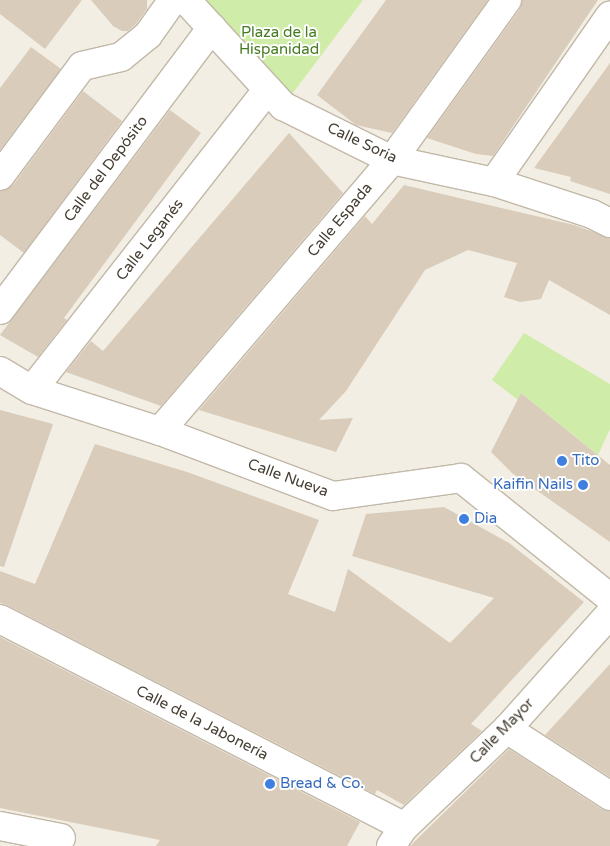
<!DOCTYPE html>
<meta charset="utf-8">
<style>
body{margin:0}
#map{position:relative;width:610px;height:846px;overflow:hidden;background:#f3eee3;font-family:"Varela Round",sans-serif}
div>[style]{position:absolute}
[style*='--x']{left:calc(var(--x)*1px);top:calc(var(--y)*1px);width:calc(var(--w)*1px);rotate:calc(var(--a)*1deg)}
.green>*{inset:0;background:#cfeca8}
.building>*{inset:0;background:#d9ccba}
.roads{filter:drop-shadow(1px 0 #c2b8a8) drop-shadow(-1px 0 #c2b8a8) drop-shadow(0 1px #c2b8a8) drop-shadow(0 -1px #c2b8a8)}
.minor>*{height:28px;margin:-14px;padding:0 14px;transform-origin:14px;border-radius:14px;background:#fff}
.dots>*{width:14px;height:14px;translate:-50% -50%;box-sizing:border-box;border:2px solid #fff;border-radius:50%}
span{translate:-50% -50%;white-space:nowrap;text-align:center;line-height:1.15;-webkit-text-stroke:4px #fff;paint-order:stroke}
.park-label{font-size:15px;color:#467c21}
.street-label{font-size:15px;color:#463e33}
.shop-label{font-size:15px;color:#366cbe}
.left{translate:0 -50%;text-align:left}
.right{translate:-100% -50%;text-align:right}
</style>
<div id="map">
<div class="green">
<div style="clip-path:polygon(186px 0,363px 0,283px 106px)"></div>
<div style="clip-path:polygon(524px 333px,610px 384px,610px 429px,598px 455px,521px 393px,518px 400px,492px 380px)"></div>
</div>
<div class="building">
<div style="clip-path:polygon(0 0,82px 0,45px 49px,0 14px)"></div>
<div style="clip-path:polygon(91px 0,147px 0,147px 9px,136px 24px,128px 31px,122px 31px,113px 26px)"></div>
<div style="clip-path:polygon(386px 0,488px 0,392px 133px,356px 125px,317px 95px)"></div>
<div style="clip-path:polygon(522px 0,598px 0,493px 156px,476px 154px,427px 138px,520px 9px)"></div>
<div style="clip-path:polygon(31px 47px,61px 69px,0 150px,0 88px)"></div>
<div style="clip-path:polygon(610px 63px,610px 194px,570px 181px,571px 177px,534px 168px)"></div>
<div style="clip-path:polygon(83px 91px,122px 121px,24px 253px,0 235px,0 191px,13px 185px)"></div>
<div style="clip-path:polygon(170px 110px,201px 133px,64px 318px,67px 320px,38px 357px,0 335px)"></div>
<div style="clip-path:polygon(289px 133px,343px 193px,161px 406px,66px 372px,91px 341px,103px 351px)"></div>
<div style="clip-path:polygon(404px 185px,574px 225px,610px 238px,610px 315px,549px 280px,541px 299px,520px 302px,504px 297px,517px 263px,468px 250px,425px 270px,346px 391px,319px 420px,353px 418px,336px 452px,199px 410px,365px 216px,372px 224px)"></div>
<div style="clip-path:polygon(521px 393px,610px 465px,610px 542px,512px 473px,491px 452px)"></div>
<div style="clip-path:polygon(0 410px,53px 424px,4px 567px,0 566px)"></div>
<div style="clip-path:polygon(95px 444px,187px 472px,319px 520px,288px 594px,335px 612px,348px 569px,450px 643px,494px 598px,352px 556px,366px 514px,444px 507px,509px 543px,584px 602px,471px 724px,482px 731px,404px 805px,377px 790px,375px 794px,7px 605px,0 603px,0 571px,35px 584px)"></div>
<div style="clip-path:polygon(0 637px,360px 822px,347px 846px,156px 846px,160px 840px,0 808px)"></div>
<div style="clip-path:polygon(610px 664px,610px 777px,545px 735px)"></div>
<div style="clip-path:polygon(509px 749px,601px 809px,610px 811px,610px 846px,410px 846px)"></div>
</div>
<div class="roads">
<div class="minor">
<div style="--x:186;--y:0;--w:144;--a:47.5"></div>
<div style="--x:283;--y:106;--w:122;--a:26.4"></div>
<div style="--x:392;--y:160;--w:104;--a:12.2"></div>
<div style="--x:494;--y:182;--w:103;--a:18.1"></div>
<div style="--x:592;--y:214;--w:20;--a:27"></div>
<div style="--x:0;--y:176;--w:137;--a:-53.3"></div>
<div style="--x:82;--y:66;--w:40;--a:-13"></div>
<div style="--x:121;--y:57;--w:35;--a:-39"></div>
<div style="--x:148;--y:35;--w:43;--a:-54.5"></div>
<div style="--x:494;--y:182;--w:203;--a:-55.1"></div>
<div style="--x:0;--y:310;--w:353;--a:-53.1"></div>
<div style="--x:0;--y:371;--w:37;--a:31"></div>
<div style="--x:32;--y:390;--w:134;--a:17.8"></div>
<div style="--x:160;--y:431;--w:185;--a:20.6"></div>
<div style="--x:333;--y:496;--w:129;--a:-8"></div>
<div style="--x:461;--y:478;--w:191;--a:38.8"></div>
<div style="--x:32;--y:390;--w:382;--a:-51.9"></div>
<div style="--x:160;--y:431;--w:357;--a:-49.4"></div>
<div style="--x:392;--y:160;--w:197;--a:-54.3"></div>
<div style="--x:0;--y:619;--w:454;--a:27.2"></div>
<div style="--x:507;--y:729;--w:123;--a:33"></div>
<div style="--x:0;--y:826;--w:62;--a:11.1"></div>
<div style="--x:391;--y:846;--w:23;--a:-56"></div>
<div style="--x:404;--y:827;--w:142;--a:-43.6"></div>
<div style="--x:507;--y:729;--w:154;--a:-48.2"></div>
</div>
</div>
<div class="dots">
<div style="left:562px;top:461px;background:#3f7fe0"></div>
<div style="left:583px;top:485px;background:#3f7fe0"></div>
<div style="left:464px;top:519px;background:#3f7fe0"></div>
<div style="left:270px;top:784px;background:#3f7fe0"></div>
</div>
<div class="park-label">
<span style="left:279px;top:41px">Plaza de la<br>Hispanidad</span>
</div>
<div class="street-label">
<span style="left:362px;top:143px;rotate:25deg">Calle Soria</span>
<span style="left:106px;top:169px;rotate:-53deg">Calle del Depósito</span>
<span style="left:340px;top:220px;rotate:-50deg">Calle Espada</span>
<span style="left:150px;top:240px;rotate:-52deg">Calle Leganés</span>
<span style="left:288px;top:478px;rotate:20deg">Calle Nueva</span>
<span style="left:202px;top:723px;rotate:27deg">Calle de la Jabonería</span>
<span style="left:502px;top:731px;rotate:-46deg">Calle Mayor</span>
</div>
<div class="shop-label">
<span class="left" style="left:572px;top:461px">Tito</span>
<span class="right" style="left:573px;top:485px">Kaifin Nails</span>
<span class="left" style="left:474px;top:519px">Dia</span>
<span class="left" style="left:280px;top:784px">Bread &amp; Co.</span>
</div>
</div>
